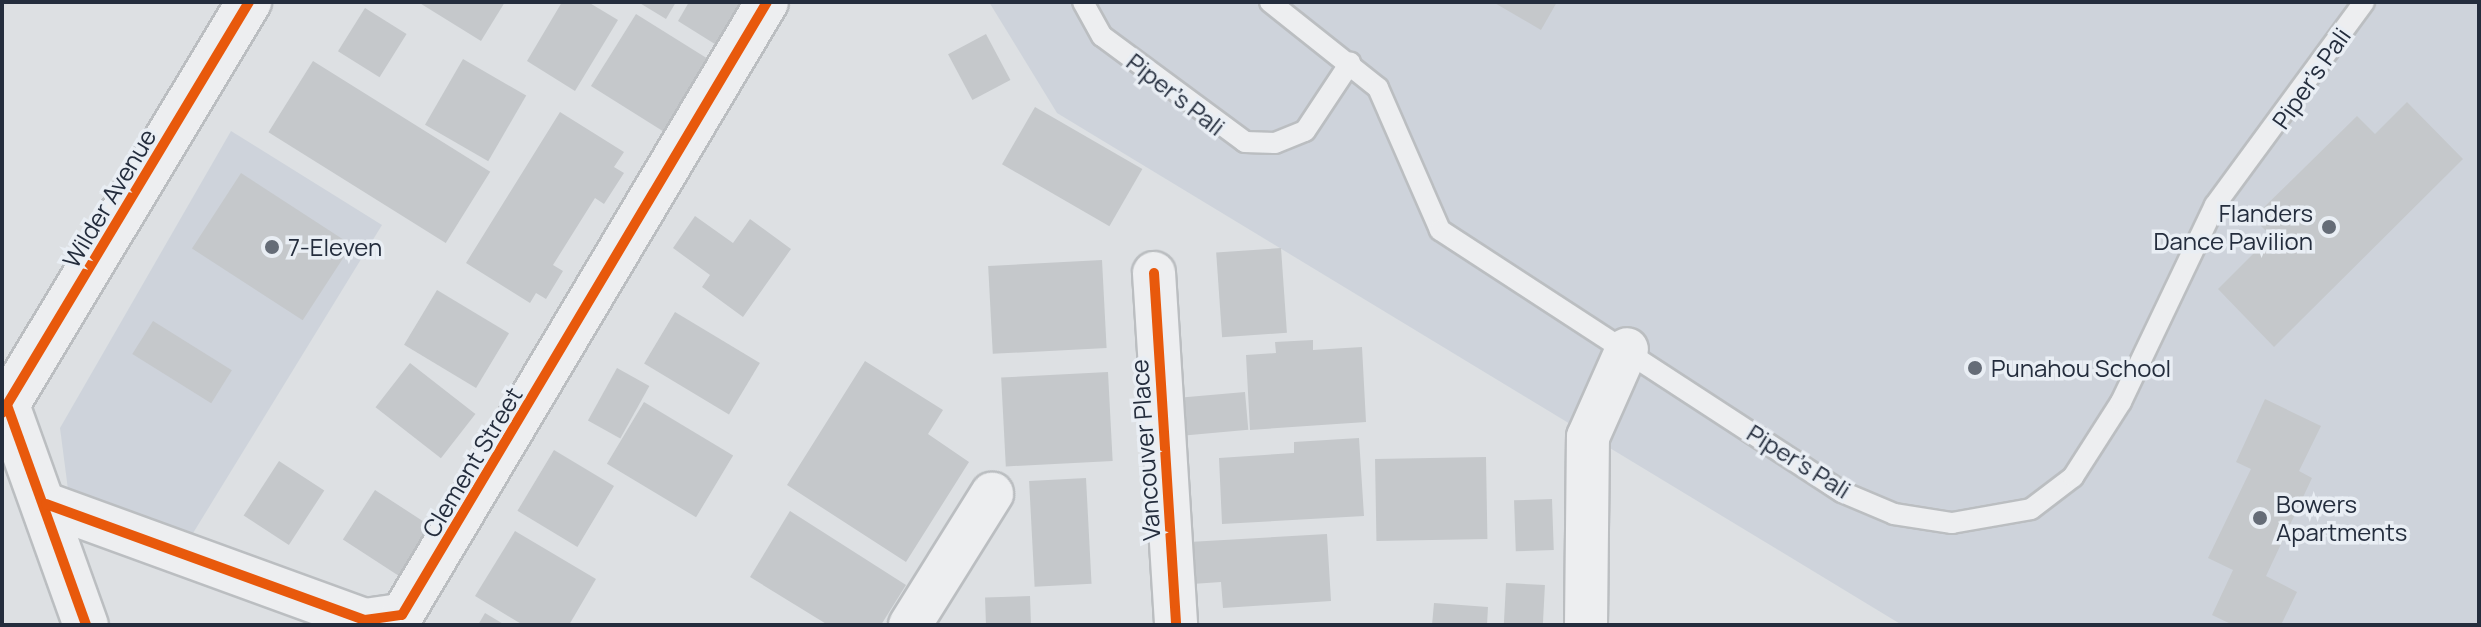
<!DOCTYPE html>
<style>
body{margin:0}
#map{position:relative;width:2481px;height:627px;overflow:hidden;background:#dde0e3;font-family:Manrope,sans-serif}
div>[style]{position:absolute}
[style*='--x']{left:calc(var(--x)*1px);top:calc(var(--y)*1px);width:calc(var(--w)*1px);rotate:calc(var(--a)*1deg)}
.built>*{inset:0;background:#ced3db}
.building>*{inset:0;background:#c5c8cb;transform-origin:0 0}
.roads{filter:drop-shadow(2px 0 #bbbec1) drop-shadow(-2px 0 #bbbec1) drop-shadow(0 2px #bbbec1) drop-shadow(0 -2px #bbbec1)}
.service>*{height:20px;margin:-10px;padding:0 10px;transform-origin:10px;border-radius:10px;background:#edeef0}
.minor>*{height:42px;margin:-21px;padding:0 21px;transform-origin:21px;border-radius:21px;background:#edeef0}
.tertiary>*{height:44px;margin:-22px;padding:0 22px;transform-origin:22px;border-radius:22px;background:#edeef0}
.cycleway>*{height:10px;margin:-5px;padding:0 5px;transform-origin:5px;border-radius:5px;background:#e8590c}
.dots>*{width:22px;height:22px;translate:-50% -50%;box-sizing:border-box;border:4px solid #e9eef4;border-radius:50%}
span{translate:-50% -50%;white-space:nowrap;text-align:center;line-height:1.15;-webkit-text-stroke:7px #e9eef4;paint-order:stroke}
.street-label{font-size:24px;color:#242d3d}
.poi-label{font-size:24px;color:#242d3d}
.right{translate:-100% -50%;text-align:right}
.left{translate:0 -50%;text-align:left}
.frame{position:absolute;inset:0;border:4px solid #242d3d;pointer-events:none}
</style>
<div id="map">
<div class="built">
<div style="clip-path:polygon(989px 2px,2479px 2px,2479px 625px,1902px 625px,1057px 113px)"></div>
<div style="clip-path:polygon(231px 131px,382px 225px,179px 556px,70px 505px,60px 428px)"></div>
</div>
<div class="building">
<div style="clip-path:polygon(418px 2px,505px 2px,481px 41px)"></div>
<div style="clip-path:polygon(562px 2px,588px 2px,618px 20px,575px 91px,527px 61px)"></div>
<div style="clip-path:polygon(638px 2px,676px 2px,666px 19px)"></div>
<div style="clip-path:polygon(689px 2px,745px 2px,718px 46px,678px 21px)"></div>
<div style="clip-path:polygon(1493px 2px,1557px 2px,1541px 30px)"></div>
<div style="left:365px;top:8px;width:49px;height:51px;rotate:32deg"></div>
<div style="left:636px;top:14px;width:86px;height:85px;rotate:32deg"></div>
<div style="left:986px;top:34px;width:52px;height:43px;rotate:62deg"></div>
<div style="left:463px;top:59px;width:73px;height:76px;rotate:30deg"></div>
<div style="left:313px;top:61px;width:209px;height:84px;rotate:32deg"></div>
<div style="clip-path:polygon(2407px 102px,2463px 159px,2274px 347px,2218px 289px,2271px 236px,2253px 218px,2357px 116px,2375px 134px)"></div>
<div style="left:1035px;top:107px;width:124px;height:66px;rotate:30deg"></div>
<div style="clip-path:polygon(560px 112px,624px 152px,614px 167px,624px 173px,604px 204px,595px 198px,553px 265px,563px 271px,546px 299px,536px 293px,530px 303px,466px 263px)"></div>
<div style="left:241px;top:173px;width:132px;height:90px;rotate:33deg"></div>
<div style="clip-path:polygon(695px 216px,733px 243px,750px 219px,791px 249px,743px 317px,702px 287px,710px 275px,673px 248px)"></div>
<div style="left:1281px;top:248px;width:85px;height:65px;rotate:86deg"></div>
<div style="left:1102px;top:260px;width:88px;height:114px;rotate:87deg"></div>
<div style="left:437px;top:290px;width:84px;height:64px;rotate:31deg"></div>
<div style="left:675px;top:312px;width:99px;height:60px;rotate:31deg"></div>
<div style="left:153px;top:321px;width:93px;height:39px;rotate:32deg"></div>
<div style="clip-path:polygon(1313px 340px,1313px 350px,1362px 347px,1366px 422px,1250px 430px,1246px 355px,1276px 353px,1275px 342px)"></div>
<div style="clip-path:polygon(865px 361px,943px 410px,928px 434px,969px 462px,906px 562px,787px 485px)"></div>
<div style="left:410px;top:363px;width:83px;height:56px;rotate:38deg"></div>
<div style="left:617px;top:368px;width:37px;height:60px;rotate:29deg"></div>
<div style="left:1108px;top:372px;width:89px;height:107px;rotate:87deg"></div>
<div style="left:1245px;top:392px;width:38px;height:75px;rotate:85deg"></div>
<div style="clip-path:polygon(2265px 399px,2321px 426px,2299px 471px,2312px 478px,2266px 576px,2297px 592px,2281px 625px,2233px 625px,2212px 615px,2233px 570px,2208px 558px,2251px 469px,2236px 462px)"></div>
<div style="left:644px;top:402px;width:104px;height:72px;rotate:31deg"></div>
<div style="clip-path:polygon(1359px 438px,1364px 516px,1222px 524px,1219px 458px,1294px 453px,1294px 442px)"></div>
<div style="left:554px;top:450px;width:70px;height:71px;rotate:31deg"></div>
<div style="left:1486px;top:457px;width:82px;height:111px;rotate:89deg"></div>
<div style="left:279px;top:461px;width:54px;height:65px;rotate:33deg"></div>
<div style="left:1086px;top:478px;width:106px;height:57px;rotate:87deg"></div>
<div style="left:375px;top:490px;width:72px;height:59px;rotate:33deg"></div>
<div style="left:1552px;top:499px;width:51px;height:38px;rotate:88deg"></div>
<div style="clip-path:polygon(790px 511px,906px 585px,881px 625px,828px 625px,750px 577px)"></div>
<div style="clip-path:polygon(515px 531px,596px 579px,569px 625px,523px 625px,475px 596px)"></div>
<div style="clip-path:polygon(1327px 534px,1331px 601px,1223px 608px,1221px 582px,1192px 584px,1189px 542px)"></div>
<div style="left:1506px;top:583px;width:39px;height:42px;rotate:3deg"></div>
<div style="left:1030px;top:596px;width:29px;height:45px;rotate:88deg"></div>
<div style="clip-path:polygon(1434px 603px,1488px 607px,1487px 625px,1432px 625px)"></div>
<div style="clip-path:polygon(485px 613px,505px 625px,478px 625px)"></div>
</div>
<div class="roads">
<div class="service">
<div style="--x:1083;--y:2;--w:39;--a:61"></div>
<div style="--x:1102;--y:36;--w:178;--a:36.5"></div>
<div style="--x:1245;--y:142;--w:30;--a:2"></div>
<div style="--x:1275;--y:143;--w:32;--a:-22"></div>
<div style="--x:1305;--y:131;--w:82;--a:-56.5"></div>
<div style="--x:1270;--y:2;--w:138;--a:38.5"></div>
<div style="--x:1378;--y:88;--w:155;--a:66.4"></div>
<div style="--x:1440;--y:230;--w:480;--a:33.1"></div>
<div style="--x:1842;--y:492;--w:56;--a:22.9"></div>
<div style="--x:1894;--y:514;--w:59;--a:8.8"></div>
<div style="--x:1952;--y:523;--w:80;--a:-10"></div>
<div style="--x:2031;--y:509;--w:53;--a:-37.3"></div>
<div style="--x:2073;--y:477;--w:89;--a:-57.4"></div>
<div style="--x:2121;--y:402;--w:218;--a:-64.5"></div>
<div style="--x:2215;--y:205;--w:252;--a:-53.7"></div>
</div>
<div class="minor">
<div style="--x:1154;--y:273;--w:353;--a:86.4"></div>
<div style="--x:46;--y:504;--w:339;--a:20"></div>
<div style="--x:365;--y:620;--w:37;--a:-8"></div>
<div style="--x:402;--y:615;--w:713;--a:-59.23"></div>
<div style="--x:910;--y:625;--w:155;--a:-58"></div>
<div style="--x:1586;--y:625;--w:188;--a:-89.4"></div>
<div style="--x:1588;--y:437;--w:96;--a:-66.1"></div>
</div>
<div class="tertiary">
<div style="--x:2;--y:391;--w:249;--a:70.3"></div>
<div style="--x:2;--y:413;--w:480;--a:-59"></div>
</div>
</div>
<div class="cycleway">
<div style="--x:1154;--y:273;--w:353;--a:86.4"></div>
<div style="--x:8;--y:408;--w:231;--a:70.2"></div>
<div style="--x:2;--y:413;--w:480;--a:-59"></div>
<div style="--x:46;--y:504;--w:339;--a:20"></div>
<div style="--x:365;--y:620;--w:37;--a:-8"></div>
<div style="--x:402;--y:615;--w:713;--a:-59.23"></div>
</div>
<div class="dots">
<div style="left:2329px;top:227px;background:#656c77"></div>
<div style="left:272px;top:247px;background:#656c77"></div>
<div style="left:1975px;top:368px;background:#656c77"></div>
<div style="left:2260px;top:518px;background:#656c77"></div>
</div>
<div class="street-label">
<span style="left:2311px;top:78px;rotate:-55deg">Piper's Pali</span>
<span style="left:1176px;top:94px;rotate:38deg">Piper's Pali</span>
<span style="left:109px;top:198px;rotate:-59deg">Wilder Avenue</span>
<span style="left:1145px;top:450px;rotate:-94deg">Vancouver Place</span>
<span style="left:1799px;top:461px;rotate:32deg">Piper's Pali</span>
<span style="left:472px;top:462px;rotate:-59deg">Clement Street</span>
</div>
<div class="poi-label">
<span class="right" style="left:2313px;top:227px">Flanders<br>Dance Pavilion</span>
<span class="left" style="left:288px;top:247px">7-Eleven</span>
<span class="left" style="left:1991px;top:368px">Punahou School</span>
<span class="left" style="left:2276px;top:518px">Bowers<br>Apartments</span>
</div>
<div class="frame"></div>
</div>
